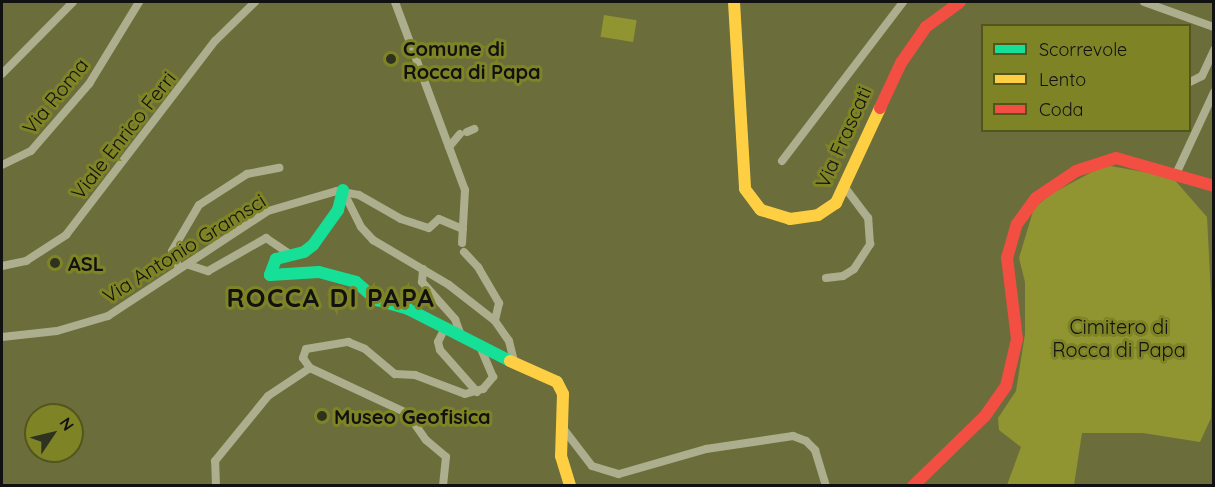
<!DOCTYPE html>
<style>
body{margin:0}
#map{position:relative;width:1215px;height:487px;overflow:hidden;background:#6b6e3b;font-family:Quicksand,sans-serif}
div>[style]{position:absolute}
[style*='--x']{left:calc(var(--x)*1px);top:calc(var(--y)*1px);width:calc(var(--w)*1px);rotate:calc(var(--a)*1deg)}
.green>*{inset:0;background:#909531;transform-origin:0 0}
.street>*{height:8px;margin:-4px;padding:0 4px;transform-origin:4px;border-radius:4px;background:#acae8d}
.fast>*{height:12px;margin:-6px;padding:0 6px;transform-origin:6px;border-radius:6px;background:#16e098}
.slow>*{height:12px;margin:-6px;padding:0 6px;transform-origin:6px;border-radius:6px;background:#ffcf43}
.jam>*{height:12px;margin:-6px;padding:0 6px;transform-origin:6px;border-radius:6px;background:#f24e42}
.dots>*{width:16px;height:16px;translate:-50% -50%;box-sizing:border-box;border:3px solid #7e8425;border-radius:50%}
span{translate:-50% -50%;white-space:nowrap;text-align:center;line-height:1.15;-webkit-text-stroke:6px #7e8425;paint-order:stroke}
.poi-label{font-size:20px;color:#111;font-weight:700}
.left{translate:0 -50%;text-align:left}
.street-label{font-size:20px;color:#111}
.park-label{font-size:20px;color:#111}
.district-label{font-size:26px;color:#111;font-weight:700;letter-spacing:1.5px}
.frame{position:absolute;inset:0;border:3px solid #111;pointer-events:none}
.legend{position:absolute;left:981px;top:24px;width:210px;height:108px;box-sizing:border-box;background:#7e8425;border:2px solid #52561d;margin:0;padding:8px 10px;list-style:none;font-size:18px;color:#111}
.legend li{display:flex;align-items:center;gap:12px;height:30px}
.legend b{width:30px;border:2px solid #52561d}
.north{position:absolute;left:24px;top:403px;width:60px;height:60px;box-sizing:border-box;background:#7e8425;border:2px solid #52561d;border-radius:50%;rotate:55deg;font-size:16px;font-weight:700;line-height:24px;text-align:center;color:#111}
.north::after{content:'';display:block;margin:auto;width:21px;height:27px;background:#303220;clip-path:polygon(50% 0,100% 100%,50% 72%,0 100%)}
</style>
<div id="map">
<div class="green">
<div style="left:604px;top:15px;width:33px;height:22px;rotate:9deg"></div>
<div style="clip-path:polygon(1105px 165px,1172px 177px,1207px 217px,1213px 332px,1211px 418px,1200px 442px,1143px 433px,1082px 433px,1074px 485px,1007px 485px,1021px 447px,999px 430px,998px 418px,1016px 391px,1025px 334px,1025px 282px,1019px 258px,1034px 208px,1051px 194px)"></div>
</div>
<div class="street">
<div style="--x:395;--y:2;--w:201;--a:69.6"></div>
<div style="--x:465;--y:190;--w:53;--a:93.2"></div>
<div style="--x:1144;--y:2;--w:74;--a:19.7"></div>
<div style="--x:2;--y:74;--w:101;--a:-45.4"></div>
<div style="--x:1190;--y:82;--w:13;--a:-27"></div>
<div style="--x:1202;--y:76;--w:29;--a:-65"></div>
<div style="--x:467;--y:132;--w:8;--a:-23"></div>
<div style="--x:449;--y:147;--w:17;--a:-50"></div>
<div style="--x:782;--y:161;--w:200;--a:-52.7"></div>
<div style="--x:2;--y:165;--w:32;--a:-26"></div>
<div style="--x:31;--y:151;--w:89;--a:-49.1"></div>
<div style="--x:89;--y:84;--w:96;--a:-58.6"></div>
<div style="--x:1176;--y:174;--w:90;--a:-65.1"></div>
<div style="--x:343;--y:191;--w:40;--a:63.4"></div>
<div style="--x:361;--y:227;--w:18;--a:47"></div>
<div style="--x:373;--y:240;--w:88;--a:30.6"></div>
<div style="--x:449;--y:285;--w:58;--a:38"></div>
<div style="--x:464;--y:252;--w:21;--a:47"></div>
<div style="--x:478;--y:267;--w:42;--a:59.7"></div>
<div style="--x:499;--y:303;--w:18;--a:103"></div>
<div style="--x:495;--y:321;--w:24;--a:55"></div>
<div style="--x:509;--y:341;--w:21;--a:76"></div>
<div style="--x:189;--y:265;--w:20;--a:18"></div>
<div style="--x:208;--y:271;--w:67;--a:-29.6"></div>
<div style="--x:266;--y:238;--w:30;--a:34"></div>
<div style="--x:2;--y:266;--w:25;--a:-12"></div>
<div style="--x:26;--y:261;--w:48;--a:-33"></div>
<div style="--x:66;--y:235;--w:245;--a:-52.5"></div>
<div style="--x:215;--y:41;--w:56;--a:-44.3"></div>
<div style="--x:179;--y:268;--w:18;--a:-112"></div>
<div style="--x:172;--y:251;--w:53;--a:-59.6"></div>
<div style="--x:199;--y:205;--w:57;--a:-32.9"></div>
<div style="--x:247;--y:174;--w:33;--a:-11"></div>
<div style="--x:423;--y:269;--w:13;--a:94"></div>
<div style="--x:422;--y:282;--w:50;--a:48.3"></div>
<div style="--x:455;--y:319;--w:20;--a:70"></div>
<div style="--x:826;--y:278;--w:17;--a:-7"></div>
<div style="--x:843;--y:276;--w:13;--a:-32"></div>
<div style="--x:854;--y:269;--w:30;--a:-57"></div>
<div style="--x:870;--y:244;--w:26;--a:-94"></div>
<div style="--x:868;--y:218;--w:40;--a:-127"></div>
<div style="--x:444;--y:330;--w:13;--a:117"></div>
<div style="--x:438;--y:342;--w:8;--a:76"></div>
<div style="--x:440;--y:350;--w:56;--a:48.6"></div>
<div style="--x:2;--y:337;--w:55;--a:-6.2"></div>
<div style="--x:57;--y:331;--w:53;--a:-16.4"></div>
<div style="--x:108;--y:316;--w:191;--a:-33.3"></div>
<div style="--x:268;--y:211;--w:72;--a:-16.2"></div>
<div style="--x:337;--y:191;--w:22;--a:10"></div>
<div style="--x:359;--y:195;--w:48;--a:29.7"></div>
<div style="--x:401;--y:219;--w:29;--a:18"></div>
<div style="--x:429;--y:228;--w:13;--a:-42"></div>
<div style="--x:439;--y:219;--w:26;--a:23"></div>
<div style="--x:310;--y:368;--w:107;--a:24.9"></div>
<div style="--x:407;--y:413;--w:33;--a:55"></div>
<div style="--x:426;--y:440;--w:26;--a:40"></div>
<div style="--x:446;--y:457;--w:29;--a:96"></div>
<div style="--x:562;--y:427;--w:49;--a:52.4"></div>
<div style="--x:592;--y:466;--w:28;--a:17"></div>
<div style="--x:619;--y:474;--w:91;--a:-16"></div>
<div style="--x:706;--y:449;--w:88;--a:-8.5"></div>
<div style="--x:793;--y:436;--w:14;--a:21"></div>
<div style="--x:806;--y:441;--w:13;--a:45"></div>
<div style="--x:815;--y:450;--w:38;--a:73"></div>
<div style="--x:216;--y:486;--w:25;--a:-92"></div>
<div style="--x:215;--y:461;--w:84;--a:-50.8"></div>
<div style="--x:268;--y:396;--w:50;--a:-33.7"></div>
<div style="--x:310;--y:368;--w:12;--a:-125"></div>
<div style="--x:303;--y:358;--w:9;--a:-72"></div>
<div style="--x:306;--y:349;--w:43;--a:-9.5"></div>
<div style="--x:348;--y:342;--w:18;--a:22"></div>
<div style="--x:365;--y:349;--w:39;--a:40"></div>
<div style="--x:395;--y:374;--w:20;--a:3"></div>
<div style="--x:415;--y:375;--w:53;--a:20.8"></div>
<div style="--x:465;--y:394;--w:19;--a:-16"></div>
<div style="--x:483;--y:389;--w:16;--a:-50"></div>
<div style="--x:493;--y:377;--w:34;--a:-113"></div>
</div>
<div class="fast">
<div style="--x:343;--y:190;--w:21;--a:104"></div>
<div style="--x:338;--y:210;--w:43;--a:125.5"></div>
<div style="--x:313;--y:245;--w:11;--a:142"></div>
<div style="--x:304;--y:252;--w:29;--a:166"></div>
<div style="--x:276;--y:259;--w:17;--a:111"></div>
<div style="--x:270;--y:275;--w:49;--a:-3.5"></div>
<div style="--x:319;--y:272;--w:38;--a:15"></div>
<div style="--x:356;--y:282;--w:28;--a:41"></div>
<div style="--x:377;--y:300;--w:32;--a:16"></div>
<div style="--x:408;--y:309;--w:114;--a:27"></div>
</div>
<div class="slow">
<div style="--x:734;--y:2;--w:187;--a:86.6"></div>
<div style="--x:745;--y:189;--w:26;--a:53"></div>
<div style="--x:761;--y:210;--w:30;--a:17"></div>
<div style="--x:790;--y:219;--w:28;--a:-8"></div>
<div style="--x:818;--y:215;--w:22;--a:-34"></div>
<div style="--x:836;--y:203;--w:105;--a:-65.1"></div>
<div style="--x:510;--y:361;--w:51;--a:24.1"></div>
<div style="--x:557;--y:382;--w:13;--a:63"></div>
<div style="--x:563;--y:394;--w:62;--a:91.8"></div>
<div style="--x:561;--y:456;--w:31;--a:73"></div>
</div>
<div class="jam">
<div style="--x:880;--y:108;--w:50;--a:-65"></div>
<div style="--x:901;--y:63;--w:44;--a:-55.2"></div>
<div style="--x:926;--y:27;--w:42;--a:-36.3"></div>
<div style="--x:913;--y:486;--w:100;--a:-44.2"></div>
<div style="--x:985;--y:416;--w:37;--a:-55"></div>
<div style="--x:1006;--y:386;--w:48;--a:-76.8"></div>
<div style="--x:1017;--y:339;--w:82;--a:-97"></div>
<div style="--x:1007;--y:258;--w:35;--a:-74"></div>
<div style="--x:1017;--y:224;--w:32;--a:-54"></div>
<div style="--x:1036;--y:198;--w:48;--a:-34"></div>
<div style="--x:1076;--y:171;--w:42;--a:-18"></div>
<div style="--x:1116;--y:158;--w:102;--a:15.9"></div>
</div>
<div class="dots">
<div style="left:391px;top:59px;background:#303220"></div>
<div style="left:55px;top:263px;background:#303220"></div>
<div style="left:322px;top:416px;background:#303220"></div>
</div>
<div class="poi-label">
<span class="left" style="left:403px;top:60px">Comune di<br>Rocca di Papa</span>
<span class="left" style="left:68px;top:263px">ASL</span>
<span class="left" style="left:334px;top:416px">Museo Geofisica</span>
</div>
<div class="street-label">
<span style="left:55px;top:96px;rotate:-51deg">Via Roma</span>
<span style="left:123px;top:135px;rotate:-52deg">Viale Enrico Ferri</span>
<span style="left:843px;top:137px;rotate:-66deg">Via Frascati</span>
<span style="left:184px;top:248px;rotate:-32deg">Via Antonio Gramsci</span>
</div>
<div class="park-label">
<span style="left:1119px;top:338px">Cimitero di<br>Rocca di Papa</span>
</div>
<div class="district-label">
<span style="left:331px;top:298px">ROCCA DI PAPA</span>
</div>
<div class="frame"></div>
<ul class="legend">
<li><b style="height:8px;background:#16e098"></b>Scorrevole</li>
<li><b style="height:8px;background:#ffcf43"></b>Lento</li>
<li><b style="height:8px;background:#f24e42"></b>Coda</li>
</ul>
<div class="north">N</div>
</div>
